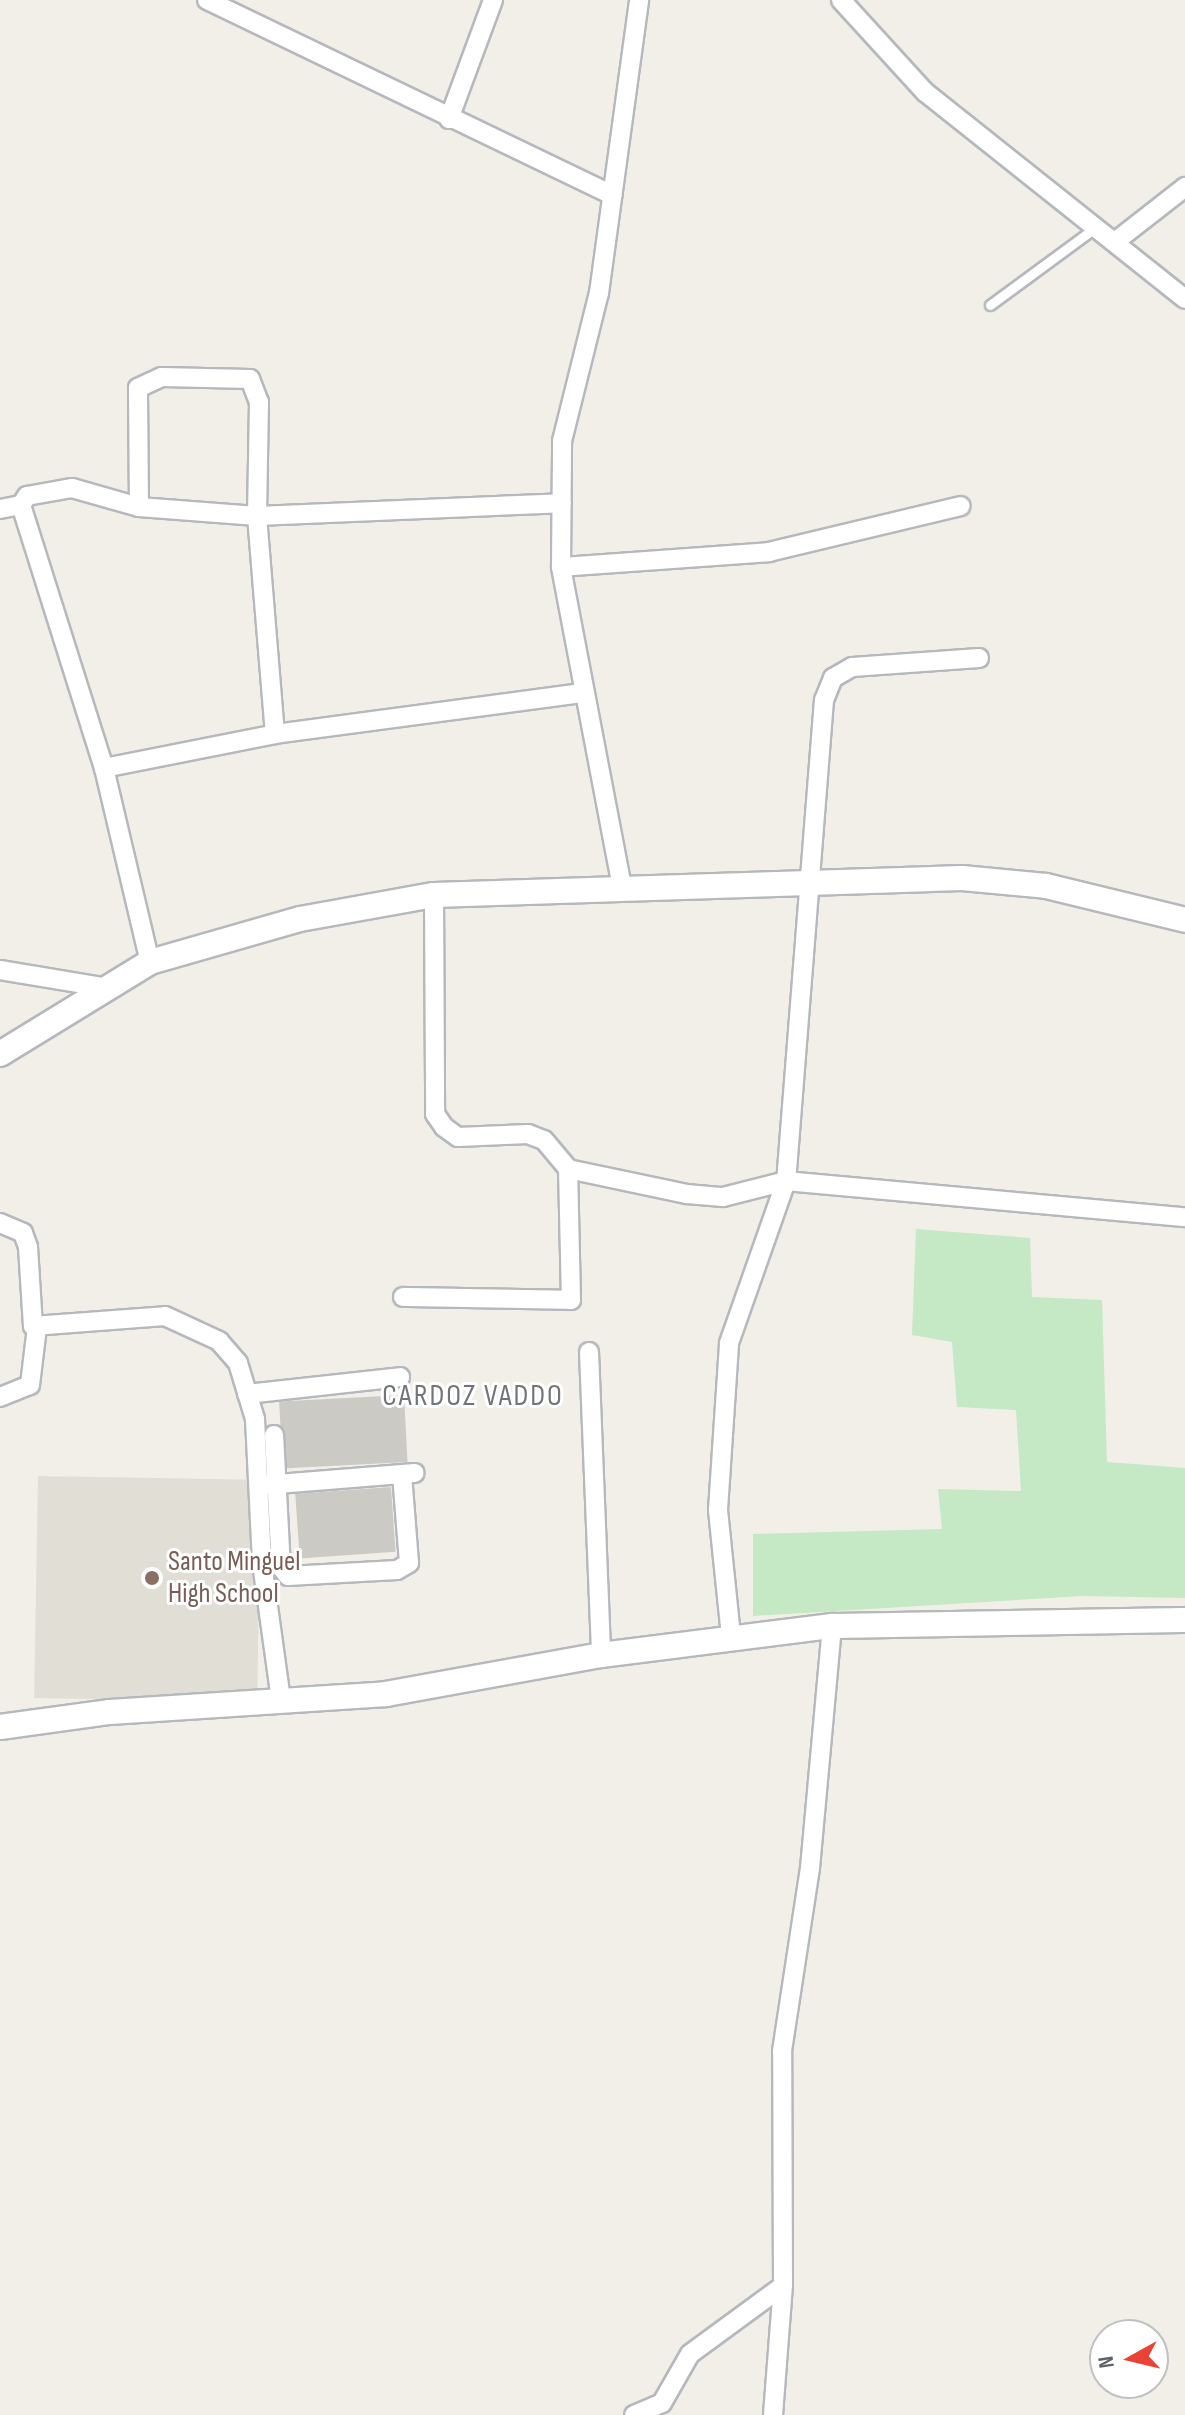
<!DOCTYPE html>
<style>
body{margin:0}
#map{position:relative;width:1185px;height:2415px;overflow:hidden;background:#f1efe8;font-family:"Sofia Sans Condensed",sans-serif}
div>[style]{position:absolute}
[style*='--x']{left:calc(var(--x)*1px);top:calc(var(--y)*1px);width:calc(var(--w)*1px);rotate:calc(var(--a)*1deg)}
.education>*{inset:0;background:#e1ded6;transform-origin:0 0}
.green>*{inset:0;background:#c5e8c5}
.building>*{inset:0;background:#cccac5;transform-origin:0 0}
.roads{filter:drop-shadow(2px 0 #b5b8bc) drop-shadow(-2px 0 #b5b8bc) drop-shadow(0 2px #b5b8bc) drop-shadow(0 -2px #b5b8bc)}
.lane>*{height:9px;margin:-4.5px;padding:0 4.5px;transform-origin:4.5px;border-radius:4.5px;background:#fff}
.street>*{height:18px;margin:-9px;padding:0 9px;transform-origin:9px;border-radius:9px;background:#fff}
.secondary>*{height:24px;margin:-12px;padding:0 12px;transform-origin:12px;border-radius:12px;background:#fff}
.dots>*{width:22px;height:22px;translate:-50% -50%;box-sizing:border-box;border:4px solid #fff;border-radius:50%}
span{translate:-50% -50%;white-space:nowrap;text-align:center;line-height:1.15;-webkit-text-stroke:6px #fff;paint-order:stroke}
.education-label{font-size:28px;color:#785e54}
.left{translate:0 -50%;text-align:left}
.neighbourhood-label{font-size:30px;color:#70757a;letter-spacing:2px}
.north{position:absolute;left:1089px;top:2319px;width:80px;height:80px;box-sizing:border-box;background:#fff;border:2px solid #bfc1c3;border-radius:50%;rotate:262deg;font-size:22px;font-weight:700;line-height:32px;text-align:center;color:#5f6368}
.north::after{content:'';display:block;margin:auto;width:28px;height:36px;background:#ea4335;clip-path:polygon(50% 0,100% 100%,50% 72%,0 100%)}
</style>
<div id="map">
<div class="education">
<div style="left:38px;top:1476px;width:223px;height:222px;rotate:1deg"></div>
</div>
<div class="green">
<div style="clip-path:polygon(916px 1229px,1030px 1238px,1032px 1297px,1102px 1300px,1107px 1462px,1185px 1468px,1185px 1598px,1083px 1596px,753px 1616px,753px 1534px,942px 1529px,938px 1489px,1021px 1491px,1016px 1410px,957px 1407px,952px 1342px,912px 1335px)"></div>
</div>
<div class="building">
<div style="left:404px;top:1395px;width:67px;height:125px;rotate:87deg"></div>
<div style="left:391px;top:1487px;width:65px;height:96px;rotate:86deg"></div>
</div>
<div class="roads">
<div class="lane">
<div style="--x:990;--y:305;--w:132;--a:-36.3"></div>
</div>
<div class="street">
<div style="--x:207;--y:0;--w:450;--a:25.7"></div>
<div style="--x:841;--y:0;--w:125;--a:47.6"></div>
<div style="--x:925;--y:92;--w:332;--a:38.5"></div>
<div style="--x:449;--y:119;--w:127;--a:-69.7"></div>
<div style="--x:1116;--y:241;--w:88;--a:-38"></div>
<div style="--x:21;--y:505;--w:11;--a:-56"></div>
<div style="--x:27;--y:496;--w:46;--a:-10.1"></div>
<div style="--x:72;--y:488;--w:70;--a:15.8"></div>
<div style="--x:139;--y:507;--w:118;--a:4.4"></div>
<div style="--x:257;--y:516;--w:305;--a:-2.4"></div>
<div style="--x:139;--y:507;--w:119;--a:-90.5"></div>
<div style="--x:138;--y:388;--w:26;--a:-25"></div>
<div style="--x:162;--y:377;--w:88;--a:1.3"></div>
<div style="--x:250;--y:379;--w:25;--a:69"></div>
<div style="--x:259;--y:402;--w:114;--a:91"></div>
<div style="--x:257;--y:516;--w:219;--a:85.3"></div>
<div style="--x:0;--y:509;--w:21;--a:-11"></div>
<div style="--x:21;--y:505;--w:276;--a:72.5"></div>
<div style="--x:104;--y:768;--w:199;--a:76.7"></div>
<div style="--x:561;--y:567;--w:209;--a:-4.1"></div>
<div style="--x:769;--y:552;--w:197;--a:-13.5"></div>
<div style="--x:979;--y:658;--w:127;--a:175.9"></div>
<div style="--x:852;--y:667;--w:22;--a:150"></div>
<div style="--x:833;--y:678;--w:24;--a:112"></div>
<div style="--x:824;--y:700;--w:482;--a:94.5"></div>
<div style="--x:786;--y:1181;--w:401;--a:5.2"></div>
<div style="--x:104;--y:768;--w:174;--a:-11.2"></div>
<div style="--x:275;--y:734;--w:312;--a:-7.6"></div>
<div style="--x:622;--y:887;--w:326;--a:-100.8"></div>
<div style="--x:561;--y:567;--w:126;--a:-89.5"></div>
<div style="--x:562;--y:441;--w:153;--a:-76"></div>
<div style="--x:599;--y:293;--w:296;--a:-82.2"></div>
<div style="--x:434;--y:895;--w:219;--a:89.7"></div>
<div style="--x:435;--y:1114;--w:16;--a:55"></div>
<div style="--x:444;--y:1127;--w:17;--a:36"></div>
<div style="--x:458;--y:1137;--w:70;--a:-2.5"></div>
<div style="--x:528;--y:1134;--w:17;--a:21"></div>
<div style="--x:544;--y:1140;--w:38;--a:50"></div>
<div style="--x:568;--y:1169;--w:122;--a:11.9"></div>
<div style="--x:687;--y:1194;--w:36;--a:5"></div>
<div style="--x:723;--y:1197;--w:65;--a:-14.3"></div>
<div style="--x:0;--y:970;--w:109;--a:9.5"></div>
<div style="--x:0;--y:1223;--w:25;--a:23"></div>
<div style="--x:23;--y:1233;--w:15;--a:70"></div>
<div style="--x:28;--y:1247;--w:79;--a:86.4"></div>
<div style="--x:33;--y:1326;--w:132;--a:-4.3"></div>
<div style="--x:165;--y:1316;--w:60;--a:24.8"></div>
<div style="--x:219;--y:1341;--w:29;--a:49"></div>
<div style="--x:238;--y:1363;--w:59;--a:73.1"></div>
<div style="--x:255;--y:1419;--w:144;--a:87.2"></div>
<div style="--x:262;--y:1563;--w:138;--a:82.1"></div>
<div style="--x:403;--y:1297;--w:168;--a:1"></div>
<div style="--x:571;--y:1300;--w:131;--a:-91.3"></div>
<div style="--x:589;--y:1352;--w:303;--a:87.7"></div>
<div style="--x:247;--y:1394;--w:154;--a:-6.3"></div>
<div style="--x:0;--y:1397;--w:32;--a:-22"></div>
<div style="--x:30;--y:1385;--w:58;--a:-83.1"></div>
<div style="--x:274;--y:1435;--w:132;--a:87"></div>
<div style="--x:281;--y:1567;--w:11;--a:52"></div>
<div style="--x:288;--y:1576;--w:109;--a:-3.2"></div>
<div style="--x:397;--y:1570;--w:14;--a:-30"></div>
<div style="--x:409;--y:1563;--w:89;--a:-94.5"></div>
<div style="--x:265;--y:1485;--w:150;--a:-4.6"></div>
<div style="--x:731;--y:1636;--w:127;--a:-95.9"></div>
<div style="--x:718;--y:1510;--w:167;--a:-86.2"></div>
<div style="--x:729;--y:1343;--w:172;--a:-70.6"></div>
<div style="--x:634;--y:2415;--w:30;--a:-23"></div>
<div style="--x:662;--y:2403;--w:56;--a:-60.3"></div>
<div style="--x:690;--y:2354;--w:115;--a:-36.2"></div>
<div style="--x:773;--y:2415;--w:129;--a:-85.6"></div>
<div style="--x:783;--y:2286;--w:235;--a:-90.2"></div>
<div style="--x:782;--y:2051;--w:185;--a:-81.3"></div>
<div style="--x:810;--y:1868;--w:243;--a:-84.8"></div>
</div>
<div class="secondary">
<div style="--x:0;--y:1054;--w:176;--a:-31.5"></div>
<div style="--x:150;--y:962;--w:156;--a:-16"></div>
<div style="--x:300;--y:919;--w:136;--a:-10.2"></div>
<div style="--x:434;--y:895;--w:528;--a:-1.84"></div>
<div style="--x:962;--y:878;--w:84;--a:5.4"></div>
<div style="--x:1046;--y:886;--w:143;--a:13.7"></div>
<div style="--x:0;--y:1727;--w:111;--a:-7.8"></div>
<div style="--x:110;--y:1712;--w:277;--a:-3.7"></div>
<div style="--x:386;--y:1694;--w:219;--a:-10.3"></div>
<div style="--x:601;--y:1655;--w:233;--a:-7.2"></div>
<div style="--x:832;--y:1626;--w:353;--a:-1"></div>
</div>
</div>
<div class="dots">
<div style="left:152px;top:1578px;background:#8d6e63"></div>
</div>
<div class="education-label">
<span class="left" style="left:168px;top:1578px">Santo Minguel<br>High School</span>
</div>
<div class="neighbourhood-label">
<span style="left:473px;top:1396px">CARDOZ VADDO</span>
</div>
<div class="north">N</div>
</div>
